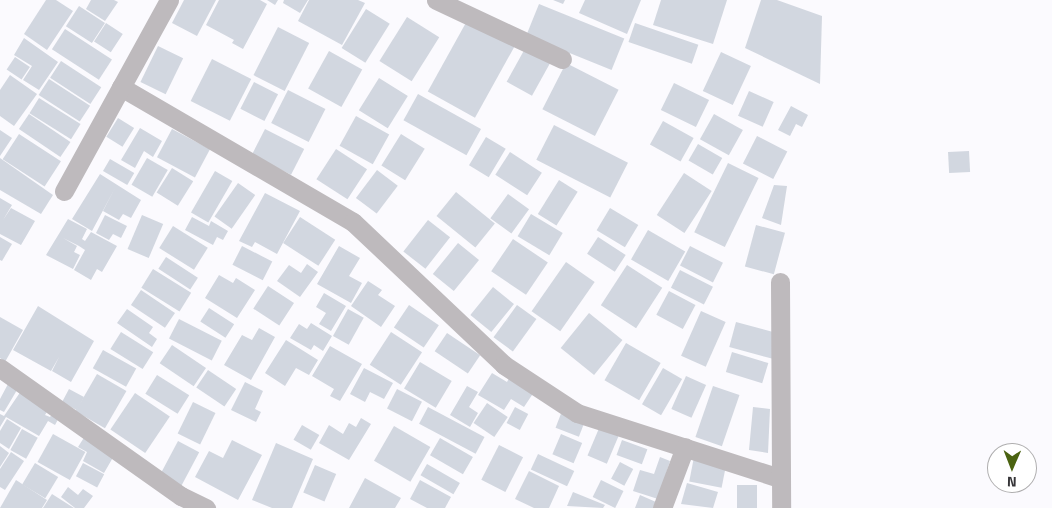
<!DOCTYPE html>
<style>
body{margin:0}
#map{position:relative;width:1052px;height:508px;overflow:hidden;background:#fbfafe;font-family:"Titillium Web",sans-serif}
div>[style]{position:absolute}
[style*='--x']{left:calc(var(--x)*1px);top:calc(var(--y)*1px);width:calc(var(--w)*1px);rotate:calc(var(--a)*1deg)}
.building>*{inset:0;background:#d2d7e0;transform-origin:0 0}
.minor>*{height:19px;margin:-9.5px;padding:0 9.5px;transform-origin:9.5px;border-radius:9.5px;background:#bebabd}
span{translate:-50% -50%;white-space:nowrap;text-align:center;line-height:1.15;-webkit-text-stroke:4.5px #fff;paint-order:stroke}
.north{position:absolute;left:987px;top:443px;width:50px;height:50px;box-sizing:border-box;background:#fff;border:1px solid #afaeaf;border-radius:50%;rotate:181deg;font-size:14px;font-weight:700;line-height:20px;text-align:center;color:#363538}
.north::after{content:'';display:block;margin:auto;width:18px;height:22px;background:#4b6311;clip-path:polygon(50% 0,100% 100%,50% 72%,0 100%)}
</style>
<div id="map">
<div class="building">
<div style="clip-path:polygon(46px 0,56px 0,73px 11px,47px 50px,24px 34px)"></div>
<div style="clip-path:polygon(91px 0,114px 0,118px 2px,105px 21px,86px 9px)"></div>
<div style="clip-path:polygon(184px 0,216px 0,197px 36px,172px 23px)"></div>
<div style="clip-path:polygon(219px 0,260px 0,267px 4px,243px 49px,232px 43px,234px 40px,206px 25px)"></div>
<div style="clip-path:polygon(267px 0,278px 0,275px 5px)"></div>
<div style="clip-path:polygon(284px 0,308px 0,300px 13px,283px 3px)"></div>
<div style="clip-path:polygon(309px 0,358px 0,365px 3px,342px 45px,298px 21px)"></div>
<div style="clip-path:polygon(553px 0,565px 0,563px 4px)"></div>
<div style="clip-path:polygon(585px 0,641px 0,627px 34px,579px 13px)"></div>
<div style="clip-path:polygon(661px 0,727px 0,713px 44px,653px 25px)"></div>
<div style="clip-path:polygon(761px 0,777px 0,822px 16px,820px 84px,745px 48px)"></div>
<div style="left:539px;top:4px;width:92px;height:34px;rotate:22deg"></div>
<div style="left:79px;top:6px;width:31px;height:24px;rotate:33deg"></div>
<div style="left:366px;top:9px;width:28px;height:46px;rotate:32deg"></div>
<div style="left:407px;top:17px;width:38px;height:52px;rotate:32deg"></div>
<div style="left:468px;top:19px;width:54px;height:83px;rotate:29deg"></div>
<div style="left:106px;top:23px;width:20px;height:22px;rotate:33deg"></div>
<div style="left:635px;top:23px;width:67px;height:20px;rotate:19deg"></div>
<div style="left:278px;top:27px;width:35px;height:54px;rotate:27deg"></div>
<div style="left:65px;top:29px;width:56px;height:24px;rotate:33deg"></div>
<div style="clip-path:polygon(24px 38px,58px 62px,39px 90px,23px 80px,32px 66px,14px 55px)"></div>
<div style="left:527px;top:45px;width:29px;height:42px;rotate:29deg"></div>
<div style="left:158px;top:46px;width:28px;height:40px;rotate:26deg"></div>
<div style="left:329px;top:51px;width:38px;height:43px;rotate:29deg"></div>
<div style="left:721px;top:52px;width:33px;height:43px;rotate:25deg"></div>
<div style="left:15px;top:57px;width:18px;height:15px;rotate:34deg"></div>
<div style="left:212px;top:59px;width:44px;height:47px;rotate:27deg"></div>
<div style="left:61px;top:61px;width:48px;height:20px;rotate:33deg"></div>
<div style="left:566px;top:63px;width:59px;height:52px;rotate:27deg"></div>
<div style="clip-path:polygon(10px 75px,37px 94px,14px 126px,0 116px,0 90px)"></div>
<div style="left:379px;top:78px;width:34px;height:38px;rotate:32deg"></div>
<div style="left:49px;top:79px;width:49px;height:19px;rotate:33deg"></div>
<div style="left:254px;top:82px;width:27px;height:30px;rotate:27deg"></div>
<div style="left:674px;top:83px;width:39px;height:30px;rotate:26deg"></div>
<div style="left:288px;top:90px;width:42px;height:37px;rotate:27deg"></div>
<div style="left:749px;top:91px;width:27px;height:27px;rotate:24deg"></div>
<div style="left:418px;top:94px;width:72px;height:30px;rotate:29deg"></div>
<div style="left:39px;top:98px;width:49px;height:18px;rotate:32deg"></div>
<div style="clip-path:polygon(791px 106px,808px 115px,802px 127px,796px 124px,790px 136px,778px 130px)"></div>
<div style="left:29px;top:114px;width:50px;height:18px;rotate:34deg"></div>
<div style="left:714px;top:114px;width:33px;height:29px;rotate:29deg"></div>
<div style="left:356px;top:116px;width:38px;height:34px;rotate:29deg"></div>
<div style="left:118px;top:118px;width:19px;height:22px;rotate:32deg"></div>
<div style="left:663px;top:121px;width:35px;height:27px;rotate:29deg"></div>
<div style="left:554px;top:125px;width:83px;height:39px;rotate:27deg"></div>
<div style="clip-path:polygon(140px 128px,162px 141px,153px 157px,144px 151px,135px 168px,121px 160px)"></div>
<div style="left:172px;top:129px;width:43px;height:32px;rotate:28deg"></div>
<div style="left:265px;top:129px;width:44px;height:29px;rotate:27deg"></div>
<div style="clip-path:polygon(0 130px,12px 138px,0 156px)"></div>
<div style="left:19px;top:134px;width:50px;height:30px;rotate:33deg"></div>
<div style="left:401px;top:134px;width:28px;height:37px;rotate:32deg"></div>
<div style="left:757px;top:136px;width:34px;height:31px;rotate:27deg"></div>
<div style="left:486px;top:137px;width:23px;height:33px;rotate:31deg"></div>
<div style="left:698px;top:144px;width:28px;height:19px;rotate:30deg"></div>
<div style="left:336px;top:149px;width:37px;height:36px;rotate:33deg"></div>
<div style="left:969px;top:151px;width:21px;height:21px;rotate:87deg"></div>
<div style="left:510px;top:152px;width:38px;height:27px;rotate:33deg"></div>
<div style="clip-path:polygon(0 158px,53px 195px,41px 214px,0 190px)"></div>
<div style="left:147px;top:158px;width:24px;height:31px;rotate:30deg"></div>
<div style="left:110px;top:159px;width:28px;height:14px;rotate:30deg"></div>
<div style="left:728px;top:163px;width:34px;height:77px;rotate:26deg"></div>
<div style="left:172px;top:168px;width:25px;height:29px;rotate:32deg"></div>
<div style="left:377px;top:170px;width:26px;height:35px;rotate:37deg"></div>
<div style="left:215px;top:171px;width:20px;height:48px;rotate:30deg"></div>
<div style="left:684px;top:173px;width:33px;height:50px;rotate:33deg"></div>
<div style="clip-path:polygon(100px 174px,141px 200px,131px 218px,123px 214px,119px 220px,103px 211px,115px 188px,92px 231px,72px 219px)"></div>
<div style="left:559px;top:180px;width:22px;height:40px;rotate:32deg"></div>
<div style="left:238px;top:183px;width:21px;height:41px;rotate:35deg"></div>
<div style="clip-path:polygon(774px 185px,787px 186px,781px 225px,762px 218px)"></div>
<div style="left:456px;top:192px;width:50px;height:31px;rotate:39deg"></div>
<div style="clip-path:polygon(265px 193px,300px 211px,277px 254px,255px 242px,252px 247px,239px 241px)"></div>
<div style="left:508px;top:194px;width:26px;height:30px;rotate:36deg"></div>
<div style="clip-path:polygon(0 198px,12px 205px,3px 220px,11px 208px,35px 221px,21px 245px,0 234px)"></div>
<div style="left:610px;top:208px;width:33px;height:26px;rotate:31deg"></div>
<div style="left:531px;top:214px;width:37px;height:26px;rotate:31deg"></div>
<div style="clip-path:polygon(105px 215px,127px 226px,121px 238px,113px 234px,109px 240px,96px 233px)"></div>
<div style="left:142px;top:215px;width:23px;height:37px;rotate:23deg"></div>
<div style="clip-path:polygon(192px 217px,209px 226px,211px 221px,228px 231px,223px 240px,217px 237px,213px 245px,185px 230px)"></div>
<div style="left:300px;top:217px;width:42px;height:31px;rotate:33deg"></div>
<div style="clip-path:polygon(68px 219px,87px 229px,82px 239px,85px 241px,91px 232px,117px 246px,102px 272px,97px 269px,91px 280px,74px 270px,85px 250px,79px 246px,63px 238px,77px 246px,74px 252px,80px 255px,73px 269px,46px 255px)"></div>
<div style="left:428px;top:220px;width:28px;height:40px;rotate:38deg"></div>
<div style="left:756px;top:225px;width:30px;height:43px;rotate:15deg"></div>
<div style="left:173px;top:226px;width:41px;height:26px;rotate:32deg"></div>
<div style="left:648px;top:230px;width:43px;height:34px;rotate:30deg"></div>
<div style="clip-path:polygon(0 237px,12px 244px,2px 261px,0 260px)"></div>
<div style="left:598px;top:237px;width:33px;height:20px;rotate:33deg"></div>
<div style="left:513px;top:239px;width:42px;height:39px;rotate:34deg"></div>
<div style="left:458px;top:243px;width:27px;height:40px;rotate:39deg"></div>
<div style="left:242px;top:246px;width:34px;height:21px;rotate:27deg"></div>
<div style="clip-path:polygon(339px 246px,360px 258px,349px 276px,362px 283px,351px 303px,317px 284px)"></div>
<div style="left:690px;top:246px;width:37px;height:22px;rotate:27deg"></div>
<div style="left:166px;top:257px;width:38px;height:14px;rotate:33deg"></div>
<div style="left:566px;top:262px;width:35px;height:60px;rotate:35deg"></div>
<div style="clip-path:polygon(307px 264px,318px 272px,300px 297px,277px 281px,289px 265px,301px 273px)"></div>
<div style="left:627px;top:265px;width:42px;height:48px;rotate:33deg"></div>
<div style="left:153px;top:269px;width:45px;height:22px;rotate:32deg"></div>
<div style="left:680px;top:270px;width:37px;height:20px;rotate:27deg"></div>
<div style="clip-path:polygon(219px 275px,233px 283px,236px 278px,255px 290px,237px 318px,205px 298px)"></div>
<div style="clip-path:polygon(368px 281px,382px 290px,378px 295px,395px 306px,381px 327px,351px 306px)"></div>
<div style="left:268px;top:286px;width:31px;height:27px;rotate:33deg"></div>
<div style="left:493px;top:287px;width:27px;height:36px;rotate:39deg"></div>
<div style="left:141px;top:290px;width:41px;height:18px;rotate:34deg"></div>
<div style="left:669px;top:291px;width:30px;height:27px;rotate:28deg"></div>
<div style="clip-path:polygon(324px 293px,346px 306px,331px 331px,319px 324px,326px 313px,316px 307px)"></div>
<div style="left:409px;top:305px;width:36px;height:27px;rotate:34deg"></div>
<div style="left:517px;top:305px;width:24px;height:40px;rotate:36deg"></div>
<div style="clip-path:polygon(38px 306px,94px 341px,71px 382px,52px 371px,59px 357px,51px 371px,13px 350px)"></div>
<div style="left:209px;top:308px;width:30px;height:16px;rotate:33deg"></div>
<div style="clip-path:polygon(127px 309px,153px 327px,149px 333px,157px 339px,152px 347px,117px 323px)"></div>
<div style="left:348px;top:309px;width:18px;height:31px;rotate:29deg"></div>
<div style="left:701px;top:311px;width:27px;height:49px;rotate:24deg"></div>
<div style="left:589px;top:313px;width:43px;height:45px;rotate:39deg"></div>
<div style="clip-path:polygon(0 317px,23px 330px,5px 362px,0 358px)"></div>
<div style="left:179px;top:319px;width:48px;height:22px;rotate:27deg"></div>
<div style="left:736px;top:322px;width:46px;height:26px;rotate:15deg"></div>
<div style="clip-path:polygon(311px 323px,332px 336px,323px 351px,314px 345px,311px 350px,290px 338px,299px 324px,307px 329px)"></div>
<div style="clip-path:polygon(259px 328px,275px 337px,251px 380px,224px 365px,242px 335px,252px 340px)"></div>
<div style="left:121px;top:332px;width:38px;height:20px;rotate:32deg"></div>
<div style="left:391px;top:332px;width:37px;height:39px;rotate:33deg"></div>
<div style="left:447px;top:333px;width:40px;height:22px;rotate:34deg"></div>
<div style="clip-path:polygon(286px 340px,318px 360px,309px 375px,296px 368px,285px 386px,265px 373px)"></div>
<div style="left:626px;top:343px;width:40px;height:43px;rotate:30deg"></div>
<div style="left:172px;top:345px;width:41px;height:22px;rotate:34deg"></div>
<div style="clip-path:polygon(330px 346px,362px 364px,340px 401px,330px 396px,334px 389px,312px 376px)"></div>
<div style="left:103px;top:350px;width:38px;height:21px;rotate:29deg"></div>
<div style="left:732px;top:352px;width:38px;height:21px;rotate:17deg"></div>
<div style="left:420px;top:362px;width:37px;height:31px;rotate:31deg"></div>
<div style="clip-path:polygon(364px 368px,393px 383px,384px 399px,370px 392px,365px 402px,350px 394px)"></div>
<div style="left:663px;top:368px;width:22px;height:42px;rotate:30deg"></div>
<div style="left:208px;top:370px;width:34px;height:21px;rotate:34deg"></div>
<div style="clip-path:polygon(492px 373px,507px 382px,511px 374px,536px 389px,524px 407px,511px 399px,504px 410px,478px 395px)"></div>
<div style="left:97px;top:374px;width:34px;height:43px;rotate:30deg"></div>
<div style="left:157px;top:375px;width:38px;height:22px;rotate:32deg"></div>
<div style="left:686px;top:376px;width:22px;height:36px;rotate:24deg"></div>
<div style="clip-path:polygon(245px 382px,263px 391px,255px 409px,261px 412px,256px 422px,231px 410px)"></div>
<div style="clip-path:polygon(8px 384px,17px 390px,4px 412px,0 410px,0 399px)"></div>
<div style="clip-path:polygon(467px 386px,478px 392px,469px 407px,478px 413px,470px 427px,450px 415px)"></div>
<div style="left:713px;top:386px;width:28px;height:54px;rotate:19deg"></div>
<div style="left:69px;top:389px;width:17px;height:15px;rotate:28deg"></div>
<div style="left:397px;top:389px;width:28px;height:22px;rotate:27deg"></div>
<div style="clip-path:polygon(21px 391px,50px 407px,45px 415px,50px 417px,55px 410px,61px 414px,55px 425px,48px 421px,39px 436px,6px 417px,0 427px,0 414px,4px 416px)"></div>
<div style="left:135px;top:393px;width:42px;height:44px;rotate:34deg"></div>
<div style="left:193px;top:402px;width:25px;height:35px;rotate:26deg"></div>
<div style="left:487px;top:403px;width:25px;height:24px;rotate:34deg"></div>
<div style="left:428px;top:407px;width:64px;height:19px;rotate:28deg"></div>
<div style="left:515px;top:407px;width:15px;height:18px;rotate:28deg"></div>
<div style="clip-path:polygon(753px 407px,770px 409px,768px 453px,749px 450px)"></div>
<div style="left:562px;top:411px;width:25px;height:18px;rotate:21deg"></div>
<div style="clip-path:polygon(361px 418px,371px 424px,349px 460px,319px 443px,329px 425px,343px 434px,349px 423px,356px 427px)"></div>
<div style="clip-path:polygon(7px 419px,21px 428px,9px 449px,0 443px,0 431px)"></div>
<div style="left:302px;top:425px;width:20px;height:17px;rotate:30deg"></div>
<div style="left:394px;top:426px;width:42px;height:40px;rotate:30deg"></div>
<div style="left:600px;top:426px;width:21px;height:32px;rotate:23deg"></div>
<div style="left:22px;top:429px;width:18px;height:24px;rotate:29deg"></div>
<div style="left:53px;top:434px;width:37px;height:32px;rotate:29deg"></div>
<div style="left:561px;top:434px;width:23px;height:22px;rotate:23deg"></div>
<div style="clip-path:polygon(85px 436px,115px 454px,104px 473px,83px 461px,87px 452px,78px 447px)"></div>
<div style="left:440px;top:438px;width:38px;height:20px;rotate:30deg"></div>
<div style="clip-path:polygon(232px 440px,262px 455px,238px 500px,195px 477px,209px 451px,223px 458px)"></div>
<div style="left:622px;top:440px;width:27px;height:16px;rotate:20deg"></div>
<div style="left:178px;top:441px;width:24px;height:39px;rotate:28deg"></div>
<div style="clip-path:polygon(276px 443px,313px 459px,292px 508px,272px 508px,252px 500px)"></div>
<div style="left:499px;top:445px;width:27px;height:39px;rotate:27deg"></div>
<div style="clip-path:polygon(0 446px,9px 453px,0 467px)"></div>
<div style="clip-path:polygon(11px 452px,24px 461px,5px 490px,0 487px,0 469px)"></div>
<div style="left:538px;top:454px;width:40px;height:17px;rotate:25deg"></div>
<div style="clip-path:polygon(660px 457px,670px 461px,658px 499px,633px 491px,640px 470px,654px 474px)"></div>
<div style="left:694px;top:457px;width:33px;height:25px;rotate:11deg"></div>
<div style="left:620px;top:462px;width:15px;height:19px;rotate:28deg"></div>
<div style="left:35px;top:463px;width:27px;height:25px;rotate:31deg"></div>
<div style="left:83px;top:463px;width:24px;height:15px;rotate:28deg"></div>
<div style="left:427px;top:464px;width:38px;height:13px;rotate:30deg"></div>
<div style="left:315px;top:465px;width:23px;height:30px;rotate:23deg"></div>
<div style="clip-path:polygon(529px 471px,559px 486px,549px 508px,534px 508px,515px 499px)"></div>
<div style="clip-path:polygon(365px 478px,401px 498px,395px 508px,349px 508px)"></div>
<div style="clip-path:polygon(16px 480px,47px 500px,42px 508px,0 508px)"></div>
<div style="clip-path:polygon(420px 480px,451px 497px,445px 508px,427px 508px,410px 499px)"></div>
<div style="left:601px;top:480px;width:25px;height:19px;rotate:26deg"></div>
<div style="clip-path:polygon(687px 483px,718px 492px,713px 508px,681px 504px)"></div>
<div style="left:737px;top:485px;width:20px;height:23px"></div>
<div style="clip-path:polygon(68px 487px,78px 495px,83px 489px,93px 496px,84px 508px,75px 508px,61px 497px)"></div>
<div style="clip-path:polygon(573px 492px,605px 505px,603px 508px,567px 506px)"></div>
<div style="clip-path:polygon(52px 494px,74px 508px,43px 508px)"></div>
<div style="clip-path:polygon(640px 495px,656px 502px,653px 508px,635px 508px)"></div>
</div>
<div class="minor">
<div style="--x:436;--y:0;--w:139;--a:25.1"></div>
<div style="--x:121;--y:87;--w:268;--a:30.2"></div>
<div style="--x:353;--y:222;--w:208;--a:43.4"></div>
<div style="--x:504;--y:365;--w:87;--a:33.3"></div>
<div style="--x:577;--y:413;--w:213;--a:17.8"></div>
<div style="--x:64;--y:191;--w:218;--a:-61.2"></div>
<div style="--x:780;--y:282;--w:226;--a:89.7"></div>
<div style="--x:0;--y:368;--w:222;--a:35.3"></div>
<div style="--x:181;--y:496;--w:28;--a:26"></div>
<div style="--x:662;--y:508;--w:65;--a:-69.3"></div>
</div>
<div class="north">N</div>
</div>
